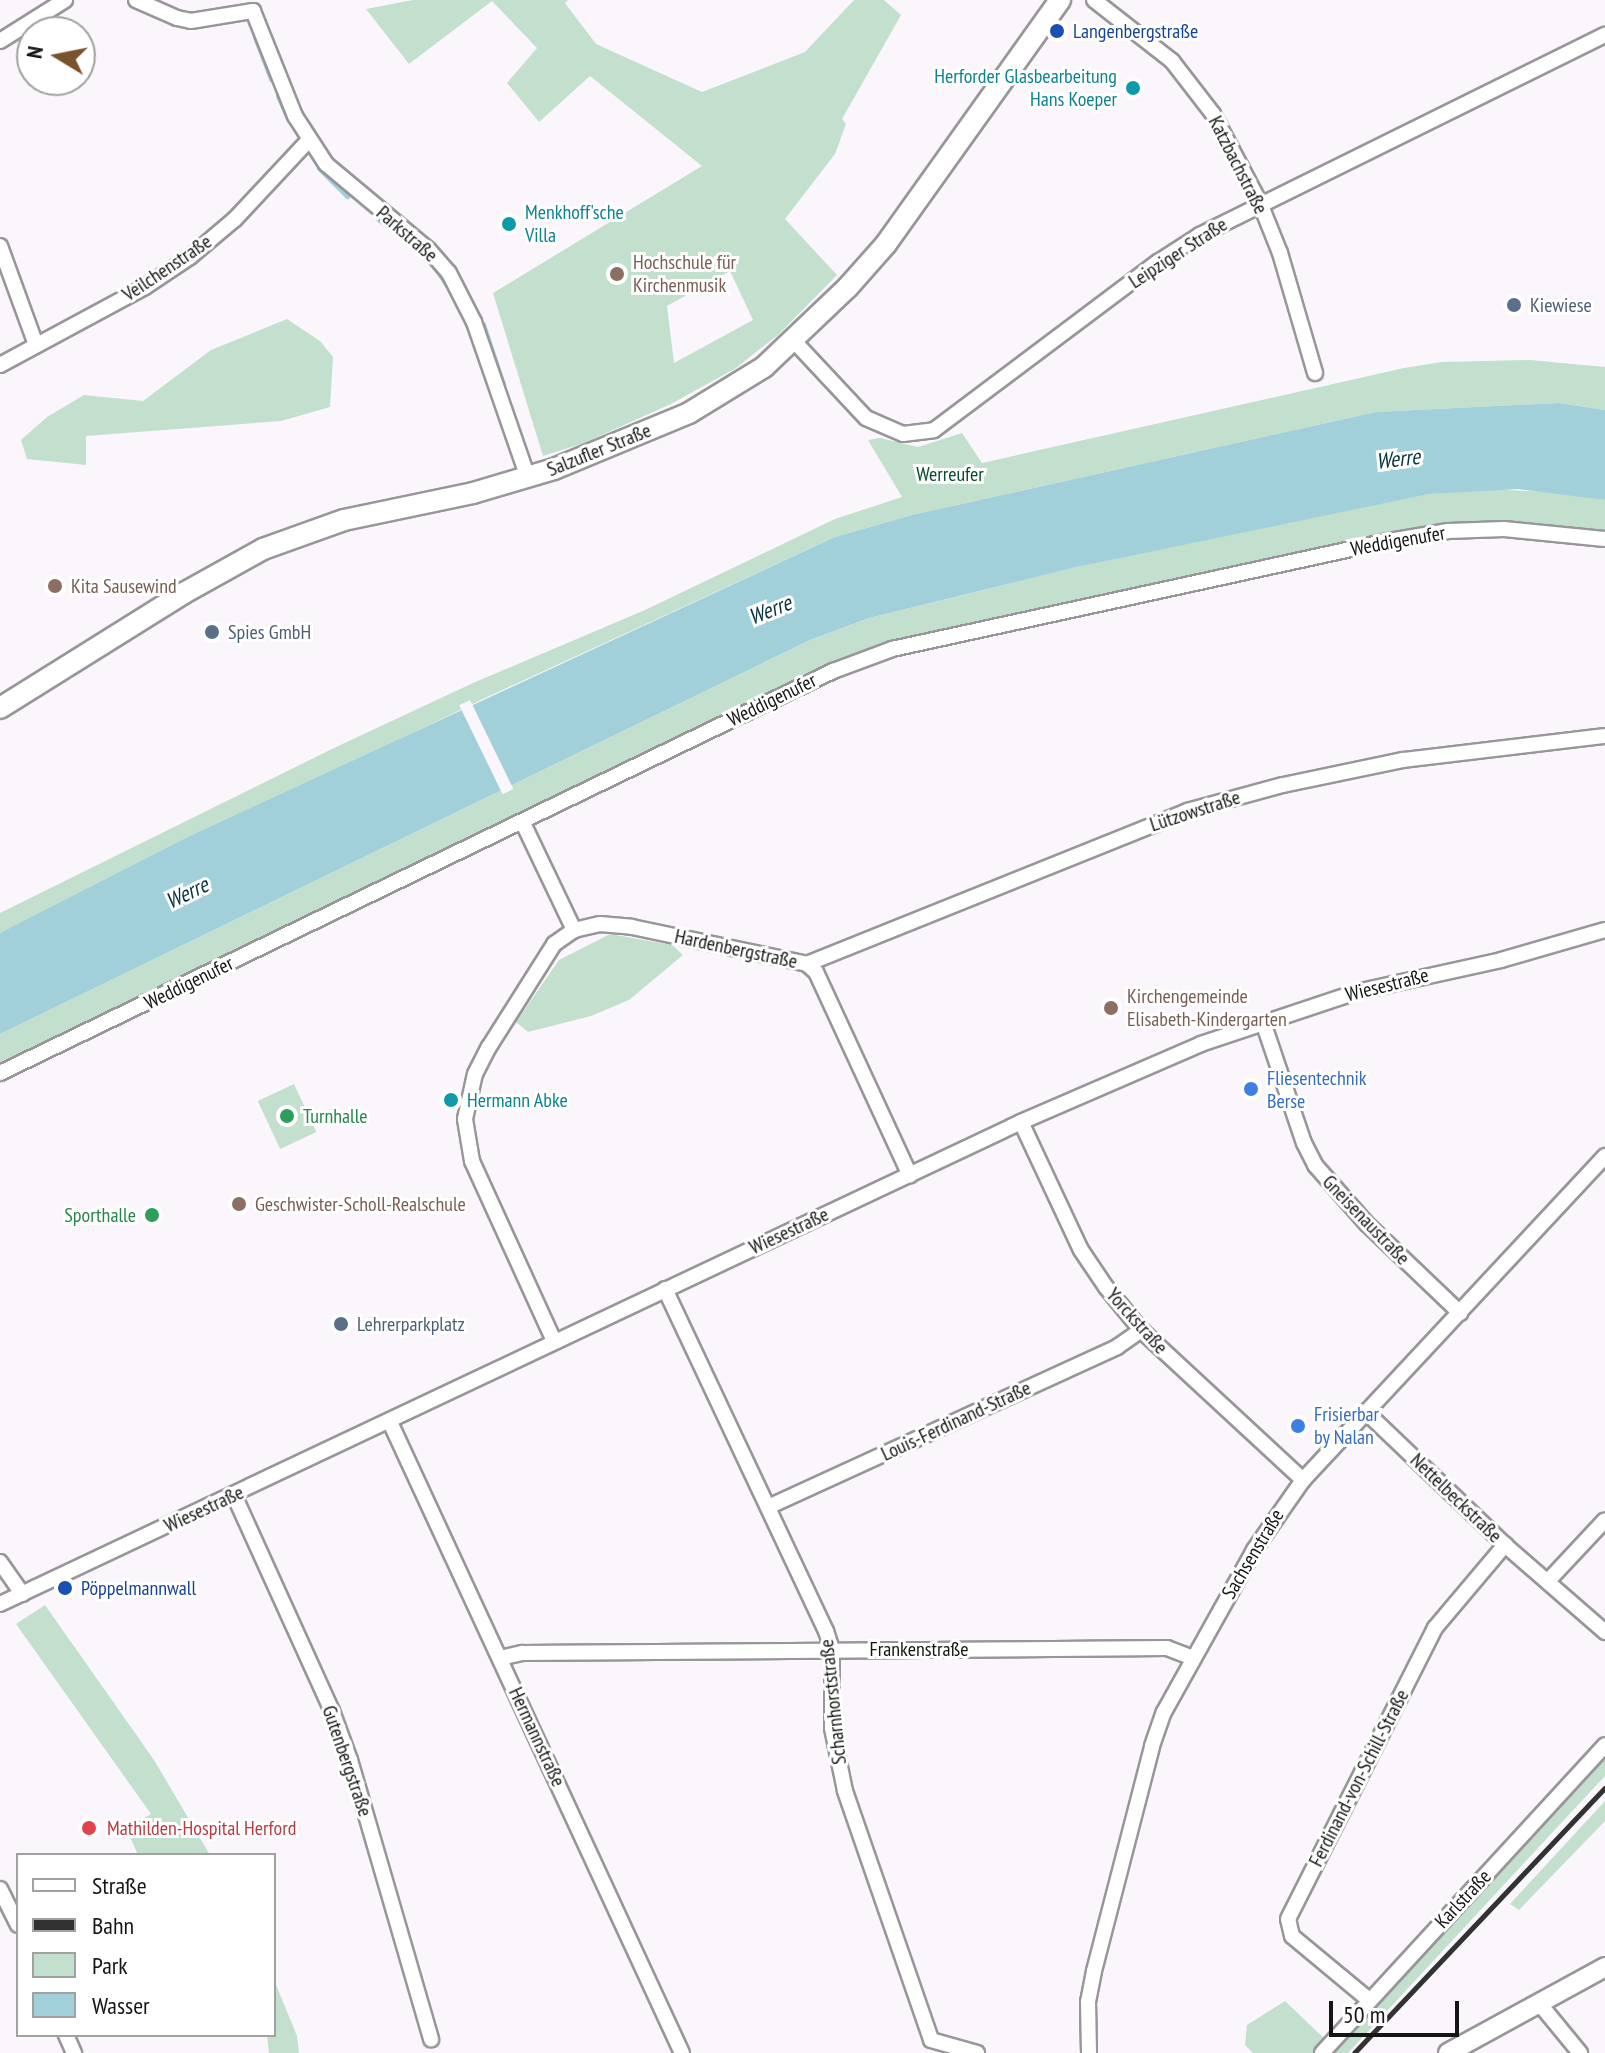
<!DOCTYPE html>
<meta charset="utf-8">
<style>
body{margin:0}
#map{position:relative;width:1605px;height:2053px;overflow:hidden;background:#faf6fb;font-family:"PT Sans Narrow",sans-serif}
div>[style]{position:absolute}
[style*='--x']{left:calc(var(--x)*1px);top:calc(var(--y)*1px);width:calc(var(--w)*1px);rotate:calc(var(--a)*1deg)}
.green>*{inset:0;background:#c3e0cf;transform-origin:0 0}
.water>*{inset:0;background:#a1d0db}
.pier>*{inset:0;background:#faf6fb;transform-origin:0 0}
.stream>*{height:5px;margin:-2.5px;padding:0 2.5px;transform-origin:2.5px;border-radius:2.5px;background:#a1d0db}
.roads{filter:drop-shadow(2px 0 #99969a) drop-shadow(-2px 0 #99969a) drop-shadow(0 2px #99969a) drop-shadow(0 -2px #99969a)}
.minor>*{height:14px;margin:-7px;padding:0 7px;transform-origin:7px;border-radius:7px;background:#fff}
.tertiary>*{height:18px;margin:-9px;padding:0 9px;transform-origin:9px;border-radius:9px;background:#fff}
.secondary>*{height:20px;margin:-10px;padding:0 10px;transform-origin:10px;border-radius:10px;background:#fff}
.rail>*{height:5px;margin:-2.5px;padding:0 2.5px;transform-origin:2.5px;border-radius:2.5px;background:#333233}
.dots>*{width:22px;height:22px;translate:-50% -50%;box-sizing:border-box;border:4px solid #fff;border-radius:50%}
span{translate:-50% -50%;white-space:nowrap;text-align:center;line-height:1.15;-webkit-text-stroke:6px #fff;paint-order:stroke}
.transit-label{font-size:20px;color:#164399}
.left{translate:0 -50%;text-align:left}
.culture-label{font-size:20px;color:#0d838f}
.right{translate:-100% -50%;text-align:right}
.street-label{font-size:20px;color:#161516}
.education-label{font-size:20px;color:#785e54}
.service-label{font-size:20px;color:#4e5e75}
.park-label{font-size:20px;color:#074d30}
.shop-label{font-size:20px;color:#366cbe}
.leisure-label{font-size:20px;color:#27864d}
.health-label{font-size:20px;color:#be3a42}
.water-label{font-size:22px;color:#06343d;font-style:italic}
.legend{position:absolute;left:16px;top:1853px;width:260px;height:184px;box-sizing:border-box;background:#fff;border:2px solid #a2a1a2;margin:0;padding:10px 14px;list-style:none;font-size:24px;color:#161516}
.legend li{display:flex;align-items:center;gap:16px;height:40px}
.legend b{width:40px;border:2px solid #a2a1a2}
.north{position:absolute;left:16px;top:16px;width:80px;height:80px;box-sizing:border-box;background:#fff;border:2px solid #a2a1a2;border-radius:50%;rotate:280deg;font-size:22px;font-weight:700;line-height:32px;text-align:center;color:#161516}
.north::after{content:'';display:block;margin:auto;width:28px;height:36px;background:#78532d;clip-path:polygon(50% 0,100% 100%,50% 72%,0 100%)}
.scale{position:absolute;left:1329px;top:2001px;width:130px;height:36px;box-sizing:border-box;border:4px solid #161516;border-top:0;padding-left:10px;font-size:24px;line-height:28px;white-space:nowrap;color:#161516;-webkit-text-stroke:6px #fff;paint-order:stroke}
</style>
<div id="map">
<div class="green">
<div style="clip-path:polygon(evenodd,413px 0,568px 0,565px 3px,596px 44px,702px 92px,805px 52px,854px 0,884px 0,901px 15px,842px 119px,846px 124px,835px 154px,785px 219px,837px 275px,779px 334px,736px 368px,671px 404px,584px 443px,543px 456px,493px 293px,702px 166px,590px 76px,539px 122px,507px 83px,537px 48px,492px 1px,409px 64px,366px 9px,413px 0,730px 271px,753px 320px,674px 363px,667px 306px,730px 271px)"></div>
<div style="clip-path:polygon(287px 319px,320px 341px,333px 357px,330px 407px,281px 421px,86px 436px,86px 465px,27px 459px,21px 440px,47px 417px,84px 395px,143px 401px,211px 350px)"></div>
<div style="clip-path:polygon(1530px 360px,1605px 367px,1605px 410px,1559px 403px,1376px 412px,912px 515px,835px 537px,485px 698px,0 933px,0 913px,334px 748px,473px 683px,645px 610px,835px 519px,902px 497px,868px 440px,880px 438px,918px 447px,962px 433px,982px 463px,1404px 368px,1442px 362px)"></div>
<div style="clip-path:polygon(1479px 489px,1555px 492px,1605px 500px,1605px 533px,1517px 522px,1475px 524px,890px 645px,827px 666px,0 1066px,0 1034px,810px 640px,869px 618px,1077px 567px,1317px 515px,1429px 494px)"></div>
<div style="clip-path:polygon(610px 934px,672px 945px,683px 955px,629px 1000px,591px 1016px,528px 1032px,516px 1022px,559px 960px)"></div>
<div style="left:294px;top:1084px;width:53px;height:40px;rotate:65deg"></div>
<div style="clip-path:polygon(45px 1605px,154px 1760px,210px 1855px,138px 1855px,126px 1828px,151px 1814px,16px 1624px)"></div>
<div style="clip-path:polygon(1605px 1757px,1605px 1776px,1563px 1821px,1348px 2053px,1332px 2053px)"></div>
<div style="clip-path:polygon(1605px 1801px,1605px 1821px,1519px 1910px,1510px 1904px)"></div>
<div style="clip-path:polygon(274px 1980px,297px 2036px,299px 2053px,269px 2053px,267px 2035px,274px 2035px)"></div>
<div style="clip-path:polygon(1285px 2001px,1327px 2041px,1316px 2053px,1253px 2053px,1245px 2045px,1247px 2025px)"></div>
</div>
<div class="water">
<div style="clip-path:polygon(1559px 403px,1605px 410px,1605px 500px,1519px 489px,1429px 494px,1077px 567px,869px 618px,810px 640px,0 1034px,0 933px,186px 838px,835px 537px,912px 515px,1376px 412px)"></div>
</div>
<div class="pier">
<div style="left:470px;top:700px;width:99px;height:12px;rotate:64deg"></div>
</div>
<div class="stream">
<div style="--x:255;--y:37;--w:45;--a:69.1"></div>
<div style="--x:278;--y:96;--w:24;--a:66"></div>
<div style="--x:319;--y:168;--w:40;--a:45"></div>
<div style="--x:378;--y:219;--w:35;--a:37"></div>
<div style="--x:432;--y:263;--w:27;--a:56"></div>
<div style="--x:483;--y:324;--w:63;--a:71.6"></div>
</div>
<div class="roads">
<div class="minor">
<div style="--x:136;--y:0;--w:45;--a:23.7"></div>
<div style="--x:177;--y:18;--w:14;--a:12"></div>
<div style="--x:191;--y:21;--w:63;--a:-9.2"></div>
<div style="--x:253;--y:11;--w:113;--a:68.2"></div>
<div style="--x:295;--y:116;--w:57;--a:57.1"></div>
<div style="--x:326;--y:164;--w:134;--a:39.9"></div>
<div style="--x:429;--y:250;--w:30;--a:49"></div>
<div style="--x:449;--y:273;--w:55;--a:63"></div>
<div style="--x:474;--y:322;--w:165;--a:70.9"></div>
<div style="--x:1094;--y:0;--w:99;--a:38"></div>
<div style="--x:1172;--y:61;--w:67;--a:52.3"></div>
<div style="--x:1213;--y:114;--w:101;--a:62.2"></div>
<div style="--x:1260;--y:203;--w:54;--a:68.2"></div>
<div style="--x:1280;--y:253;--w:125;--a:73.7"></div>
<div style="--x:0;--y:41;--w:77;--a:-32.2"></div>
<div style="--x:0;--y:246;--w:105;--a:70"></div>
<div style="--x:794;--y:341;--w:105;--a:46.9"></div>
<div style="--x:866;--y:418;--w:40;--a:23.4"></div>
<div style="--x:903;--y:434;--w:31;--a:-7"></div>
<div style="--x:934;--y:430;--w:280;--a:-36.9"></div>
<div style="--x:1158;--y:262;--w:50;--a:-32.7"></div>
<div style="--x:1200;--y:235;--w:452;--a:-26.3"></div>
<div style="--x:0;--y:365;--w:165;--a:-28.3"></div>
<div style="--x:145;--y:287;--w:54;--a:-33.7"></div>
<div style="--x:190;--y:257;--w:59;--a:-40.2"></div>
<div style="--x:235;--y:219;--w:108;--a:-46.9"></div>
<div style="--x:523;--y:823;--w:119;--a:64.5"></div>
<div style="--x:807;--y:964;--w:410;--a:-21.9"></div>
<div style="--x:1187;--y:811;--w:99;--a:-15.2"></div>
<div style="--x:1283;--y:785;--w:123;--a:-11.8"></div>
<div style="--x:1403;--y:760;--w:203;--a:-6.8"></div>
<div style="--x:1263;--y:1022;--w:128;--a:71.3"></div>
<div style="--x:1304;--y:1143;--w:25;--a:63"></div>
<div style="--x:1315;--y:1165;--w:79;--a:48.6"></div>
<div style="--x:1367;--y:1224;--w:129;--a:43.7"></div>
<div style="--x:0;--y:1073;--w:925;--a:-25.76"></div>
<div style="--x:833;--y:671;--w:63;--a:-20.4"></div>
<div style="--x:892;--y:649;--w:503;--a:-12.29"></div>
<div style="--x:1383;--y:542;--w:66;--a:-9.6"></div>
<div style="--x:1448;--y:531;--w:56;--a:-2"></div>
<div style="--x:1504;--y:529;--w:101;--a:5.7"></div>
<div style="--x:1021;--y:1122;--w:141;--a:64.9"></div>
<div style="--x:1081;--y:1250;--w:45;--a:56"></div>
<div style="--x:1106;--y:1287;--w:55;--a:50.9"></div>
<div style="--x:1141;--y:1330;--w:221;--a:42.8"></div>
<div style="--x:665;--y:1289;--w:378;--a:64.8"></div>
<div style="--x:826;--y:1631;--w:20;--a:72"></div>
<div style="--x:832;--y:1650;--w:78;--a:90"></div>
<div style="--x:832;--y:1728;--w:64;--a:78.3"></div>
<div style="--x:845;--y:1791;--w:263;--a:70.9"></div>
<div style="--x:931;--y:2040;--w:48;--a:15.8"></div>
<div style="--x:554;--y:1341;--w:198;--a:-114.5"></div>
<div style="--x:472;--y:1161;--w:43;--a:-99.5"></div>
<div style="--x:465;--y:1119;--w:46;--a:-77.5"></div>
<div style="--x:475;--y:1074;--w:30;--a:-63"></div>
<div style="--x:489;--y:1047;--w:122;--a:-57.7"></div>
<div style="--x:554;--y:944;--w:24;--a:-35"></div>
<div style="--x:574;--y:930;--w:27;--a:-13"></div>
<div style="--x:600;--y:924;--w:32;--a:5"></div>
<div style="--x:632;--y:927;--w:179;--a:11.9"></div>
<div style="--x:807;--y:964;--w:12;--a:42"></div>
<div style="--x:816;--y:972;--w:224;--a:65.2"></div>
<div style="--x:1367;--y:1413;--w:191;--a:43.7"></div>
<div style="--x:1505;--y:1545;--w:133;--a:41"></div>
<div style="--x:390;--y:1422;--w:695;--a:65.17"></div>
<div style="--x:234;--y:1495;--w:237;--a:65.6"></div>
<div style="--x:332;--y:1711;--w:52;--a:69.8"></div>
<div style="--x:350;--y:1760;--w:291;--a:73.8"></div>
<div style="--x:768;--y:1507;--w:384;--a:-24.6"></div>
<div style="--x:1117;--y:1347;--w:29;--a:-35"></div>
<div style="--x:0;--y:1562;--w:39;--a:55"></div>
<div style="--x:1548;--y:1581;--w:83;--a:-46.9"></div>
<div style="--x:0;--y:1604;--w:1129;--a:-25.27"></div>
<div style="--x:1021;--y:1122;--w:196;--a:-23.4"></div>
<div style="--x:1201;--y:1044;--w:163;--a:-18.5"></div>
<div style="--x:1356;--y:992;--w:148;--a:-12.4"></div>
<div style="--x:1501;--y:960;--w:108;--a:-16.1"></div>
<div style="--x:500;--y:1658;--w:23;--a:-13"></div>
<div style="--x:522;--y:1653;--w:645;--a:-0.44"></div>
<div style="--x:1167;--y:1648;--w:28;--a:21"></div>
<div style="--x:0;--y:1889;--w:40;--a:63.4"></div>
<div style="--x:1369;--y:2000;--w:100;--a:-140.3"></div>
<div style="--x:1292;--y:1936;--w:17;--a:-103"></div>
<div style="--x:1288;--y:1919;--w:326;--a:-63.2"></div>
<div style="--x:1435;--y:1628;--w:109;--a:-49.9"></div>
<div style="--x:1539;--y:2003;--w:65;--a:50.6"></div>
<div style="--x:66;--y:2035;--w:20;--a:66"></div>
<div style="--x:1089;--y:2053;--w:51;--a:-91.1"></div>
<div style="--x:1088;--y:2002;--w:32;--a:-79"></div>
<div style="--x:1094;--y:1971;--w:232;--a:-75.5"></div>
<div style="--x:1152;--y:1746;--w:36;--a:-71"></div>
<div style="--x:1164;--y:1712;--w:185;--a:-60.9"></div>
<div style="--x:1254;--y:1550;--w:85;--a:-55"></div>
<div style="--x:1303;--y:1480;--w:443;--a:-47"></div>
<div style="--x:1322;--y:2053;--w:418;--a:-47.4"></div>
</div>
<div class="tertiary">
<div style="--x:1448;--y:2053;--w:179;--a:-28.7"></div>
</div>
<div class="secondary">
<div style="--x:0;--y:708;--w:217;--a:-32"></div>
<div style="--x:184;--y:593;--w:90;--a:-29.1"></div>
<div style="--x:263;--y:549;--w:86;--a:-19.7"></div>
<div style="--x:344;--y:520;--w:132;--a:-11.8"></div>
<div style="--x:473;--y:493;--w:84;--a:-16.5"></div>
<div style="--x:554;--y:469;--w:146;--a:-22.5"></div>
<div style="--x:689;--y:413;--w:88;--a:-31.5"></div>
<div style="--x:764;--y:367;--w:116;--a:-43.6"></div>
<div style="--x:848;--y:287;--w:57;--a:-48.5"></div>
<div style="--x:886;--y:244;--w:300;--a:-54.5"></div>
</div>
</div>
<div class="rail">
<div style="--x:1354;--y:2053;--w:365;--a:-46.6"></div>
</div>
<div class="dots">
<div style="left:1057px;top:31px;background:#1a4fb4"></div>
<div style="left:1133px;top:88px;background:#0f9aa8"></div>
<div style="left:509px;top:224px;background:#0f9aa8"></div>
<div style="left:617px;top:274px;background:#8d6e63"></div>
<div style="left:1514px;top:305px;background:#5c6f8a"></div>
<div style="left:55px;top:586px;background:#8d6e63"></div>
<div style="left:212px;top:632px;background:#5c6f8a"></div>
<div style="left:1111px;top:1008px;background:#8d6e63"></div>
<div style="left:1251px;top:1089px;background:#3f7fe0"></div>
<div style="left:451px;top:1100px;background:#0f9aa8"></div>
<div style="left:287px;top:1116px;background:#2e9e5b"></div>
<div style="left:239px;top:1204px;background:#8d6e63"></div>
<div style="left:152px;top:1215px;background:#2e9e5b"></div>
<div style="left:341px;top:1324px;background:#5c6f8a"></div>
<div style="left:1298px;top:1426px;background:#3f7fe0"></div>
<div style="left:65px;top:1588px;background:#1a4fb4"></div>
<div style="left:89px;top:1828px;background:#e0444e"></div>
</div>
<div class="transit-label">
<span class="left" style="left:1073px;top:31px">Langenbergstraße</span>
<span class="left" style="left:81px;top:1588px">Pöppelmannwall</span>
</div>
<div class="culture-label">
<span class="right" style="left:1117px;top:88px">Herforder Glasbearbeitung<br>Hans Koeper</span>
<span class="left" style="left:525px;top:224px">Menkhoff'sche<br>Villa</span>
<span class="left" style="left:467px;top:1100px">Hermann Abke</span>
</div>
<div class="street-label">
<span style="left:1238px;top:165px;rotate:63deg">Katzbachstraße</span>
<span style="left:407px;top:234px;rotate:41deg">Parkstraße</span>
<span style="left:1178px;top:253px;rotate:-33deg">Leipziger Straße</span>
<span style="left:167px;top:268px;rotate:-34deg">Veilchenstraße</span>
<span style="left:599px;top:450px;rotate:-22deg">Salzufler Straße</span>
<span style="left:1398px;top:541px;rotate:-10deg">Weddigenufer</span>
<span style="left:772px;top:700px;rotate:-26deg">Weddigenufer</span>
<span style="left:1195px;top:811px;rotate:-18deg">Lützowstraße</span>
<span style="left:736px;top:949px;rotate:12deg">Hardenbergstraße</span>
<span style="left:189px;top:983px;rotate:-26deg">Weddigenufer</span>
<span style="left:1387px;top:985px;rotate:-14deg">Wiesestraße</span>
<span style="left:1366px;top:1220px;rotate:46deg">Gneisenaustraße</span>
<span style="left:789px;top:1231px;rotate:-25deg">Wiesestraße</span>
<span style="left:1137px;top:1321px;rotate:48deg">Yorckstraße</span>
<span style="left:956px;top:1421px;rotate:-25deg">Louis-Ferdinand-Straße</span>
<span style="left:1456px;top:1498px;rotate:44deg">Nettelbeckstraße</span>
<span style="left:204px;top:1509px;rotate:-25deg">Wiesestraße</span>
<span style="left:1253px;top:1554px;rotate:-59deg">Sachsenstraße</span>
<span style="left:919px;top:1649px">Frankenstraße</span>
<span style="left:833px;top:1702px;rotate:-96deg">Scharnhorststraße</span>
<span style="left:537px;top:1737px;rotate:65deg">Hermannstraße</span>
<span style="left:347px;top:1761px;rotate:71deg">Gutenbergstraße</span>
<span style="left:1359px;top:1778px;rotate:-63deg">Ferdinand-von-Schill-Straße</span>
<span style="left:1463px;top:1899px;rotate:-47deg">Karlstraße</span>
</div>
<div class="education-label">
<span class="left" style="left:633px;top:274px">Hochschule für<br>Kirchenmusik</span>
<span class="left" style="left:71px;top:586px">Kita Sausewind</span>
<span class="left" style="left:1127px;top:1008px">Kirchengemeinde<br>Elisabeth-Kindergarten</span>
<span class="left" style="left:255px;top:1204px">Geschwister-Scholl-Realschule</span>
</div>
<div class="service-label">
<span class="left" style="left:1530px;top:305px">Kiewiese</span>
<span class="left" style="left:228px;top:632px">Spies GmbH</span>
<span class="left" style="left:357px;top:1324px">Lehrerparkplatz</span>
</div>
<div class="park-label">
<span style="left:950px;top:474px">Werreufer</span>
</div>
<div class="shop-label">
<span class="left" style="left:1267px;top:1090px">Fliesentechnik<br>Berse</span>
<span class="left" style="left:1314px;top:1426px">Frisierbar<br>by Nalan</span>
</div>
<div class="leisure-label">
<span class="left" style="left:303px;top:1116px">Turnhalle</span>
<span class="right" style="left:136px;top:1215px">Sporthalle</span>
</div>
<div class="health-label">
<span class="left" style="left:107px;top:1828px">Mathilden-Hospital Herford</span>
</div>
<div class="water-label">
<span style="left:1398px;top:459px;rotate:-7deg">Werre</span>
<span style="left:770px;top:610px;rotate:-22deg">Werre</span>
<span style="left:187px;top:893px;rotate:-26deg">Werre</span>
</div>
<ul class="legend">
<li><b style="height:10px;background:#fff"></b>Straße</li>
<li><b style="height:10px;background:#333233"></b>Bahn</li>
<li><b style="height:22px;background:#c3e0cf"></b>Park</li>
<li><b style="height:22px;background:#a1d0db"></b>Wasser</li>
</ul>
<div class="north">N</div>
<div class="scale">50 m</div>
</div>
